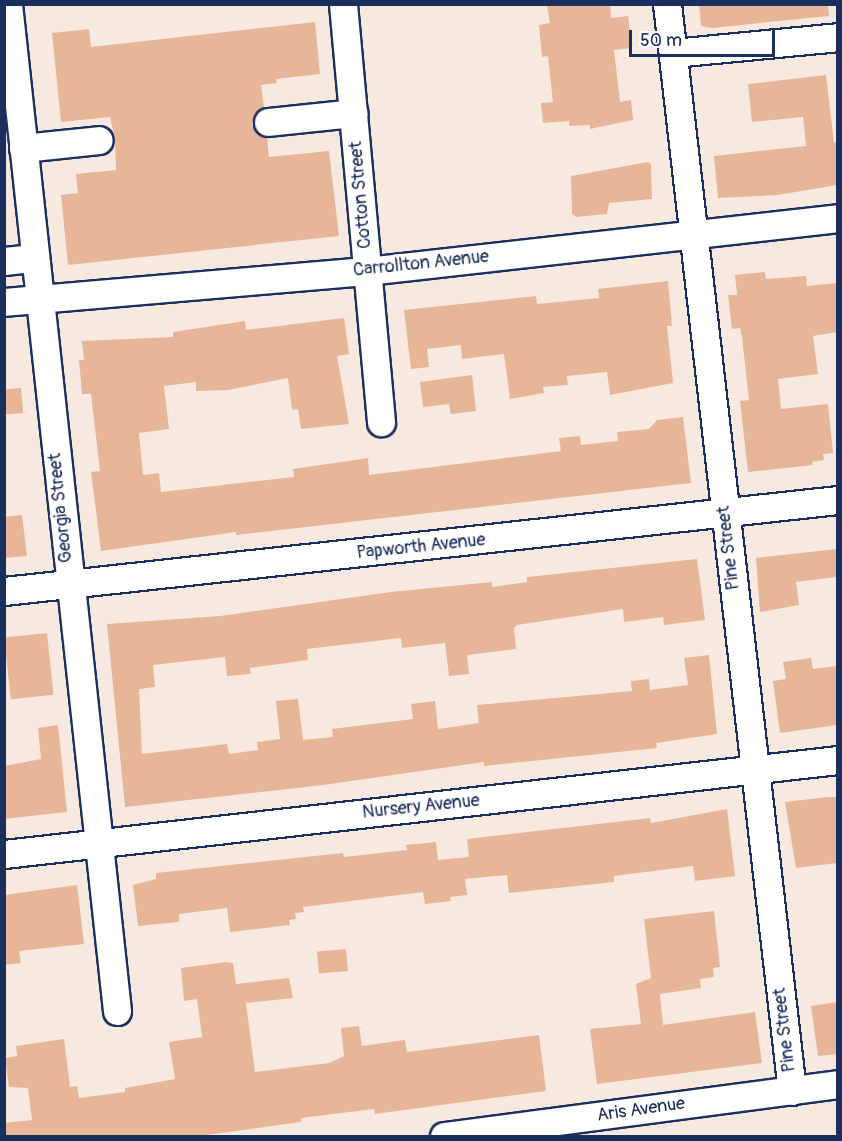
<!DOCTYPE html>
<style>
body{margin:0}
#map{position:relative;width:842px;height:1141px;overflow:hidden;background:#f8e9e0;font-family:Pangolin,sans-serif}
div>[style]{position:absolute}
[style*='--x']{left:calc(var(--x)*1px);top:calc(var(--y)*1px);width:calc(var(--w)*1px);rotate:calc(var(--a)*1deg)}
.building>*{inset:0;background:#e7b698;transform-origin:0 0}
.roads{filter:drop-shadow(2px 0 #1b2f5e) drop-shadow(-2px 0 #1b2f5e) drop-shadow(0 2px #1b2f5e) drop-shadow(0 -2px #1b2f5e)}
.minor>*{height:27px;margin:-13.5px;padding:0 13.5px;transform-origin:13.5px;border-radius:13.5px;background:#fff}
span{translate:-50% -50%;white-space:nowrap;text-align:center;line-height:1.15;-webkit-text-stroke:6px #fff;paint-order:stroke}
.street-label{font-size:18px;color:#1b2f5e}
.frame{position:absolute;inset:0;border:6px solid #1b2f5e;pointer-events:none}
.scale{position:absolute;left:629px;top:30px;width:146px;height:27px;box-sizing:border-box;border:3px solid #1b2f5e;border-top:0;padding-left:8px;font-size:18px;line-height:21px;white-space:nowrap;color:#1b2f5e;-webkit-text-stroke:4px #fff;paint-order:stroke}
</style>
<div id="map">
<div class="building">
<div style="clip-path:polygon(547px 4px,610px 4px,611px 18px,628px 16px,632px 48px,614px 50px,620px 102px,631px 100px,633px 120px,590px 129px,590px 125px,569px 126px,569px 121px,543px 123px,541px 103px,553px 102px,548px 56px,542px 57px,539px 25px,550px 23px)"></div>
<div style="clip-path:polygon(699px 4px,828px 4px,829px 16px,712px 28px,701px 26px)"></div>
<div style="clip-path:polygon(315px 22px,320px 74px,276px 79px,277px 83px,261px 85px,264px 107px,254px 115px,252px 124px,256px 132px,267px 137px,269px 157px,329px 151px,339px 236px,68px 265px,61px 195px,78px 193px,76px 174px,116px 170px,115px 139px,110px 117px,61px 122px,52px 33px,89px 29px,91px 47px)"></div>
<div style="clip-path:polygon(826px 75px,834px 143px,837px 142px,837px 185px,778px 195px,718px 198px,714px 156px,806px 146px,803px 117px,752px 122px,748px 84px)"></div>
<div style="clip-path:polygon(648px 162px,651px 164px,652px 199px,609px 203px,607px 214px,576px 217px,572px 214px,571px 176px)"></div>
<div style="clip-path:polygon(765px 272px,766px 279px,806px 276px,807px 286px,837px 283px,837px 332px,813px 336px,818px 374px,778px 379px,781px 409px,828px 404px,833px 453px,823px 454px,824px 460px,812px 462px,813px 465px,748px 472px,740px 401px,749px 400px,742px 337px,740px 328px,732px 329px,728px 295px,737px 295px,735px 275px)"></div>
<div style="clip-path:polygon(668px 281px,672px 326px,667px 326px,673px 383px,610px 395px,607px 372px,567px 376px,568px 385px,543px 387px,544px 393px,510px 399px,504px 354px,462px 359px,461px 345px,427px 349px,429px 367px,411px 369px,404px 310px,536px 296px,537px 304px,599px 298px,598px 289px)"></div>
<div style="clip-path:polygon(344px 318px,349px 354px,337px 356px,349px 424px,301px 429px,298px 409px,292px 410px,288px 378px,228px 390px,196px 391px,196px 382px,164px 386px,169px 429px,139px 433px,143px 475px,159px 473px,161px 492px,294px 477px,293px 469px,368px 458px,369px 475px,561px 451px,559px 438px,580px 436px,581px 445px,618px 441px,617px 432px,649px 429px,657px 420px,683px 417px,691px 483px,236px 535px,236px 532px,101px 551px,91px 472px,100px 471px,91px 394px,82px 394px,79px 360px,84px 360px,82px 341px,173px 337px,173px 332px,245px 321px,246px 330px)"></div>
<div style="clip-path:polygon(472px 375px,476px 411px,451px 414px,449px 404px,423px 407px,420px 382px)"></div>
<div style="left:21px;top:388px;width:25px;height:17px;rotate:85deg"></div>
<div style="clip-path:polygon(22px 515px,27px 556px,4px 558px,4px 517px)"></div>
<div style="clip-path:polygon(837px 549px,837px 577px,796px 582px,799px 605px,760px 612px,756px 558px)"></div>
<div style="clip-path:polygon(697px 559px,705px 620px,664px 625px,663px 617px,624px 622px,623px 609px,517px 625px,514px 628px,516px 649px,467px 655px,469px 674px,449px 676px,445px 643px,402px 648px,401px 638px,307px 649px,308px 660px,250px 668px,251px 674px,227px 676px,225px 657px,153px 665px,155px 687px,139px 689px,142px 754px,227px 744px,229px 754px,258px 750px,257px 742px,280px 739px,276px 701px,298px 699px,303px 740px,333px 737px,332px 729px,413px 719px,411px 704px,435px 701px,438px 729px,479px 723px,477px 705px,632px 691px,631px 681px,649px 679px,650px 690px,688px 685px,684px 658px,709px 655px,717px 734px,656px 743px,657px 748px,484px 766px,484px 762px,323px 785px,125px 807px,107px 624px,220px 616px,391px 592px,492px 582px,492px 587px,527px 582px,527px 577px)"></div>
<div style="left:47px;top:633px;width:62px;height:43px;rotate:84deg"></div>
<div style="clip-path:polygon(811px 658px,813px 669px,837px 666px,837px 725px,780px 733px,773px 681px,786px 679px,783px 662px)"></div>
<div style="clip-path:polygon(58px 725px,67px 812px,4px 819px,4px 766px,41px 759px,38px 728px)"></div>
<div style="clip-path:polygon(828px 797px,837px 797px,837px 863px,796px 868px,785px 802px)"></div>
<div style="clip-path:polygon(727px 809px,735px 876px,695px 881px,693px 866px,614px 876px,614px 882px,509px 893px,507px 875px,465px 879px,467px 895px,450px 897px,451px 901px,425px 904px,423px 892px,303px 907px,304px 912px,295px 913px,296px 919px,289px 920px,290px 925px,230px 932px,227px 908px,179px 914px,179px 922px,138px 926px,133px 885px,156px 879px,156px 873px,343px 853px,344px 857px,407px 850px,406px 845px,436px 842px,438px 860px,469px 857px,467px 839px,650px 818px,651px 823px)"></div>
<div style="clip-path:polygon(77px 885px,84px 944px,19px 951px,21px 963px,4px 965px,4px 895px)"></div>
<div style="clip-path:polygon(714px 911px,720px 967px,713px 968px,714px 977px,700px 979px,701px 988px,660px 994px,663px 1025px,755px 1012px,762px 1063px,597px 1084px,590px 1029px,641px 1024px,636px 984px,651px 978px,644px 919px)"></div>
<div style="left:346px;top:949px;width:22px;height:29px;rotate:85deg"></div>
<div style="clip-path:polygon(226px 962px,233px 963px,236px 984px,289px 978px,293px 998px,246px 1003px,255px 1072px,329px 1063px,344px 1056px,341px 1028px,359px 1026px,362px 1046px,405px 1040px,407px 1052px,539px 1035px,546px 1091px,375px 1114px,374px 1109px,301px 1118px,301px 1122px,192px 1137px,4px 1137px,4px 1123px,32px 1120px,28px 1088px,9px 1087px,5px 1058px,17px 1056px,16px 1046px,64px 1039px,70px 1087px,77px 1086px,79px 1098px,125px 1092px,125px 1088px,175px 1079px,169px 1042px,202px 1037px,197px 999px,184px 1001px,181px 968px)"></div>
<div style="clip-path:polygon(837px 1002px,837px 1054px,818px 1056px,811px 1006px)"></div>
</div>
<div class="roads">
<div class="minor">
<div style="--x:8;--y:4;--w:1013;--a:83.82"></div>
<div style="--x:343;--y:4;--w:420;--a:84.8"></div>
<div style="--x:667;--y:4;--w:1094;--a:83.44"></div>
<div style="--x:673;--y:53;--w:166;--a:-5.5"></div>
<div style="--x:268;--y:122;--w:86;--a:-6"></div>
<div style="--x:23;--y:148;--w:76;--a:-6"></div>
<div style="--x:4;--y:261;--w:30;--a:-6"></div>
<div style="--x:4;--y:302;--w:364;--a:-4.9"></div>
<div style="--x:367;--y:271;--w:474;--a:-6.4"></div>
<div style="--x:4;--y:591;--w:839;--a:-6.23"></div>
<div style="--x:4;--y:854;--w:839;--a:-6.43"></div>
<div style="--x:444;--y:1136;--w:397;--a:-7.5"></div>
</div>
</div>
<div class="street-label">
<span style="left:361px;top:195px;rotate:-95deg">Cotton Street</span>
<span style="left:421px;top:264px;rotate:-6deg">Carrollton Avenue</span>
<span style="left:61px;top:508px;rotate:-96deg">Georgia Street</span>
<span style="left:421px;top:547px;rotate:-6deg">Papworth Avenue</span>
<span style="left:729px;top:548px;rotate:-97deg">Pine Street</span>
<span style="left:421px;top:807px;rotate:-6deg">Nursery Avenue</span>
<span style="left:785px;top:1030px;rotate:-97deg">Pine Street</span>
<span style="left:641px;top:1110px;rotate:-8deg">Aris Avenue</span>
</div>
<div class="frame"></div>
<div class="scale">50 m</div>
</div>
